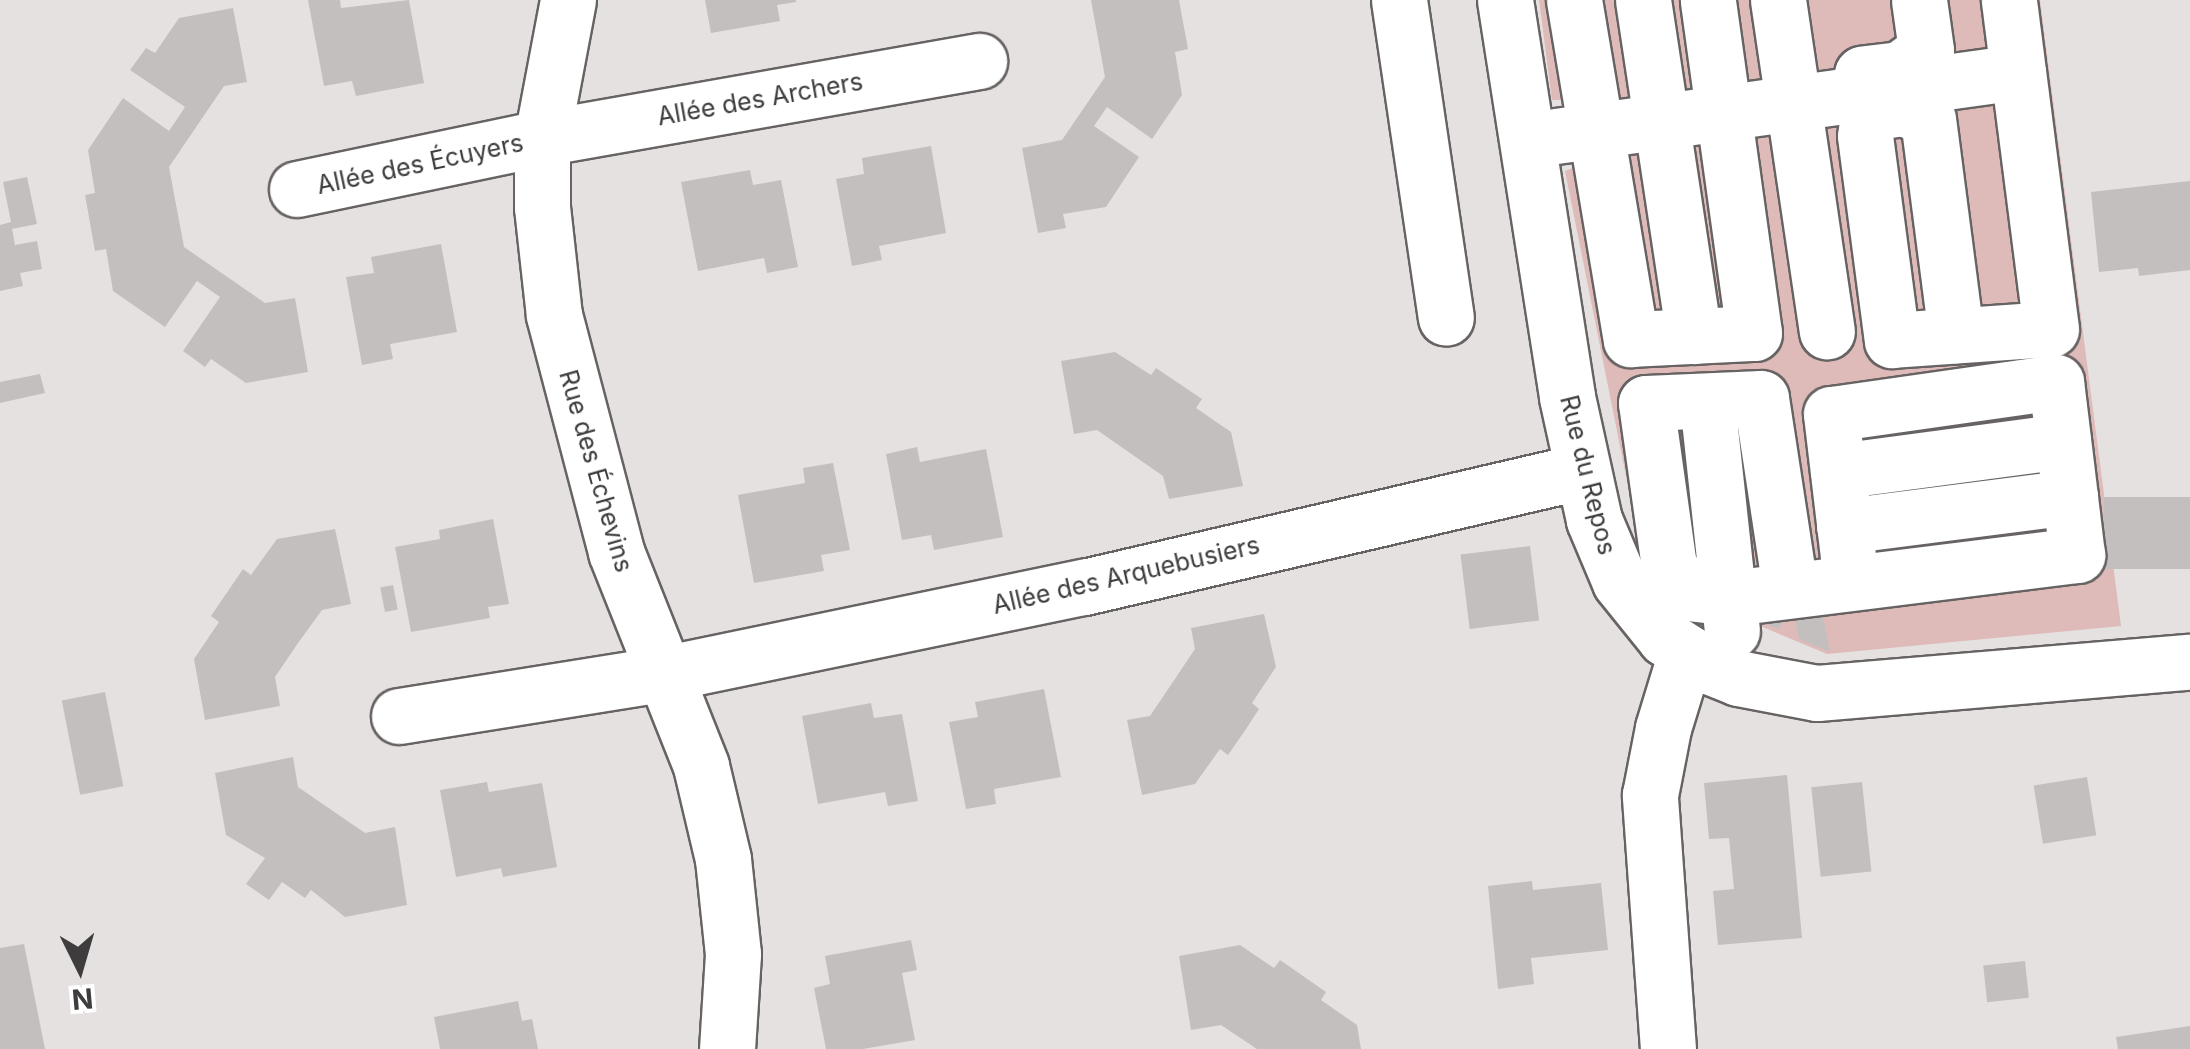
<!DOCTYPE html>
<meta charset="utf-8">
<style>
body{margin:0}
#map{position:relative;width:2190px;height:1049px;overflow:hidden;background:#e6e1e1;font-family:Inter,sans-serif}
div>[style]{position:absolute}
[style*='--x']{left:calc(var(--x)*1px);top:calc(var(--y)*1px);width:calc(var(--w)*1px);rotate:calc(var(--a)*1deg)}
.green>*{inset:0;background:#debab9}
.building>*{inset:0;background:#c4bfbf;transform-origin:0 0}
.roads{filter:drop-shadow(2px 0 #676363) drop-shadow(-2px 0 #676363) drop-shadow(0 2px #676363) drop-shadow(0 -2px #676363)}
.minor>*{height:55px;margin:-27.5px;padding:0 27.5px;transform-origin:27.5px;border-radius:27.5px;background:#fff}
span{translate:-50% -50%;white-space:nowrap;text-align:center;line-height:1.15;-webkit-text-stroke:9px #fff;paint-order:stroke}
.street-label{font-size:25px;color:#3e3c3c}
.north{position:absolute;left:30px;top:919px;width:100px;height:100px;-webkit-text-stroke:8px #fff;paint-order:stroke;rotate:175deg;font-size:28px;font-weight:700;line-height:40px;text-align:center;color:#3e3c3c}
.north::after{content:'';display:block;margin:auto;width:35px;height:45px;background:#3e3c3c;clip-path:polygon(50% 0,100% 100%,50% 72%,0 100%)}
</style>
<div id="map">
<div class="green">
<div style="clip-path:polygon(1539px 0,2040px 0,2121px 626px,1827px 654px,1753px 623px,1651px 552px,1633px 511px,1565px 171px,1576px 167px,1565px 100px,1552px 100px)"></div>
</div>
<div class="building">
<div style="clip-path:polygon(308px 0,340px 0,341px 8px,409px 0,424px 83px,356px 96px,352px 81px,324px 86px)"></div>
<div style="clip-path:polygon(705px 0,796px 0,796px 2px,777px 5px,780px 21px,711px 33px)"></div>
<div style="clip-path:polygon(1091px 0,1179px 0,1188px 49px,1175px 52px,1182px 95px,1152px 139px,1107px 107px,1094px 126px,1139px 157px,1106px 207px,1063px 214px,1066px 228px,1038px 233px,1022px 148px,1062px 140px,1105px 77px)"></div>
<div style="clip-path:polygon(233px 8px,247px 82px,224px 86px,169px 167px,184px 247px,265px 303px,295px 298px,308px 372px,246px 383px,211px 359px,205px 367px,183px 351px,220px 297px,197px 281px,165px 327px,113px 291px,106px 249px,95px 251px,85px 195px,95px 193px,88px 150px,123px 98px,169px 131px,185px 107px,130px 70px,146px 48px,155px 53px,179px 18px)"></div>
<div style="clip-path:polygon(931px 146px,946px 233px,879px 246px,882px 260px,852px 266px,836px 179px,864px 174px,862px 158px)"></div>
<div style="clip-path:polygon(750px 170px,753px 185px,781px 180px,798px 267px,767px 273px,764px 258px,698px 271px,681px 182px)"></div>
<div style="clip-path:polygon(27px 177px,37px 224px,12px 229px,15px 245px,37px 241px,42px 269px,20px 273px,23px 286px,0 291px,0 225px,11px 222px,3px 182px)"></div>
<div style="clip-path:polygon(2190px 181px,2190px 270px,2139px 276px,2138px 268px,2099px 272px,2091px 192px)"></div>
<div style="clip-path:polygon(441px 244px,457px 332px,390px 344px,393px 359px,362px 365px,346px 277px,374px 273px,371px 257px)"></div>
<div style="clip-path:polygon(1115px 352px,1151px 375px,1156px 368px,1202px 399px,1196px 408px,1231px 432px,1243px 486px,1169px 499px,1163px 476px,1097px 430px,1074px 434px,1061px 361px)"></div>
<div style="clip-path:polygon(40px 374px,45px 393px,0 403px,0 382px)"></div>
<div style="clip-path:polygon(917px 447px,920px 462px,986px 449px,1003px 537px,934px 550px,931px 535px,902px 540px,886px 454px)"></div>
<div style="clip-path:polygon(833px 463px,850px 550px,821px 555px,824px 571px,754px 583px,738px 495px,805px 483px,803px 468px)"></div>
<div style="left:2190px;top:497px;width:72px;height:86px;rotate:90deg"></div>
<div style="clip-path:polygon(493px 519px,509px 604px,488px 607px,490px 618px,411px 632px,395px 547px,440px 539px,439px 530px)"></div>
<div style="clip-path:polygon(335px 529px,351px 604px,322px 610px,298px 643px,275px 677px,280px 706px,205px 720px,194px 659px,219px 622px,211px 616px,243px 569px,251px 575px,277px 539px)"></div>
<div style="left:1530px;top:546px;width:75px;height:70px;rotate:83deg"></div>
<div style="left:393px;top:585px;width:25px;height:13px;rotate:79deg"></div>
<div style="clip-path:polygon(1821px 606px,1830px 652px,1799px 639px,1793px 611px)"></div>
<div style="clip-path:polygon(1786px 608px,1779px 629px,1754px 620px)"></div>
<div style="clip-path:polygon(1264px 614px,1276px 667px,1252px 703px,1259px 709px,1244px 732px,1228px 755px,1220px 749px,1195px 784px,1142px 795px,1127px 720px,1150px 716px,1195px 649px,1191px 628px)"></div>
<div style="clip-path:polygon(1044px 689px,1061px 777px,994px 789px,996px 804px,966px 809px,949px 722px,978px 717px,975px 702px)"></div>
<div style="left:105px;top:692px;width:96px;height:44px;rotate:79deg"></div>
<div style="clip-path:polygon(871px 703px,874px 718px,902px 714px,918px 801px,888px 806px,885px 792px,818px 804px,802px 716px)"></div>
<div style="clip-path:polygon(293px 757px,298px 787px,365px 833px,395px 827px,407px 905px,345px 917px,311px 890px,305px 898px,282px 882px,269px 900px,246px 884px,265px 858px,226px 835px,215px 773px)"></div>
<div style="clip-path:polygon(1787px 775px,1802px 938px,1718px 945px,1713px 891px,1734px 889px,1729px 838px,1709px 839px,1704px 783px)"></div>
<div style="left:2087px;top:777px;width:59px;height:54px;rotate:81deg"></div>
<div style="clip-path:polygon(487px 782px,489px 792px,542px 783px,557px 867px,503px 877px,501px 868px,456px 877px,440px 790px)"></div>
<div style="left:1862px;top:782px;width:90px;height:51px;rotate:84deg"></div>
<div style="clip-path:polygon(1532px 881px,1533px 890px,1601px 883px,1608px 950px,1531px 958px,1534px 984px,1498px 989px,1488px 886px)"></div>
<div style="clip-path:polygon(911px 940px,917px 970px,902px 973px,915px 1040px,863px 1049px,826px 1049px,814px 988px,830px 984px,825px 956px)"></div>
<div style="clip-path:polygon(24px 944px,45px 1049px,0 1049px,0 948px)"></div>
<div style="clip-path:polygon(1240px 945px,1274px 968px,1280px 960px,1326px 992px,1321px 1000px,1357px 1025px,1361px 1049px,1257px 1049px,1221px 1025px,1191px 1030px,1179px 956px)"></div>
<div style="left:2025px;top:961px;width:37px;height:42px;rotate:84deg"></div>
<div style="clip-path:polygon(518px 1001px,522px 1021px,532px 1019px,538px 1049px,440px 1049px,434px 1017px)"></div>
<div style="clip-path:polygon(2190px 1026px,2190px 1049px,2118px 1049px,2116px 1037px)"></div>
</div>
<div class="roads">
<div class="minor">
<div style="--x:568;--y:0;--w:140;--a:100.7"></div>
<div style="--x:542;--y:138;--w:69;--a:90"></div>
<div style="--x:542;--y:207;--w:109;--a:83.7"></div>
<div style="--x:554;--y:315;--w:245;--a:75.3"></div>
<div style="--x:616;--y:552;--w:230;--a:68.3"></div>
<div style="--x:701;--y:766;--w:96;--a:76.7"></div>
<div style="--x:723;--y:859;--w:96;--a:84"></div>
<div style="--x:733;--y:954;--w:95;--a:93.6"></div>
<div style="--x:1399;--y:0;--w:321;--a:81.6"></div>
<div style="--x:1505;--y:0;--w:402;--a:81.1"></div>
<div style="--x:1567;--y:397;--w:126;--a:77.6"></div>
<div style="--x:1594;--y:520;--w:67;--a:67.2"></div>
<div style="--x:1620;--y:582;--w:72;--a:51.2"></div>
<div style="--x:1665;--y:638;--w:54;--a:32.2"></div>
<div style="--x:1711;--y:667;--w:29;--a:22"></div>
<div style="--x:1738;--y:678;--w:80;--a:10.8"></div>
<div style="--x:1817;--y:693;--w:374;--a:-4.8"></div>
<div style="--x:1574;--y:0;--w:344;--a:80.5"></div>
<div style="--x:1631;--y:339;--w:123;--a:-2.8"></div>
<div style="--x:1754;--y:333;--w:336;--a:-97.9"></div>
<div style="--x:1643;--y:0;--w:340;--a:81.4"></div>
<div style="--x:1778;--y:0;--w:335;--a:81.6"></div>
<div style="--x:1900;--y:69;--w:32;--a:-36"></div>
<div style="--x:1926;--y:50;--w:50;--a:-98"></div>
<div style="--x:1902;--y:88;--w:117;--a:-7.9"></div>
<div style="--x:1905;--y:108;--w:25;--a:26"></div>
<div style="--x:1928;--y:119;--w:218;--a:82.6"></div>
<div style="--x:1868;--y:113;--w:37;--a:-8"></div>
<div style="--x:1905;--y:108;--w:39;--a:-97"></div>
<div style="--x:1900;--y:69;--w:38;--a:173"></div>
<div style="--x:1862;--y:74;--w:39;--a:81"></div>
<div style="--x:1868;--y:113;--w:23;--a:97"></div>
<div style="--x:1865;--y:136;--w:206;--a:82.5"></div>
<div style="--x:1892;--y:340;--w:159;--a:-4"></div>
<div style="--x:2051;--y:329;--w:332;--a:-97.3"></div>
<div style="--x:1556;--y:136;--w:312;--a:-7.9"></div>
<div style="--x:297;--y:189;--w:250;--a:-11.8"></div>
<div style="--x:542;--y:138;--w:444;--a:-10"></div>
<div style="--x:1707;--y:401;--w:231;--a:83.8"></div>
<div style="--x:1838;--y:471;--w:227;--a:-7.6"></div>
<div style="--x:1844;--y:526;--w:228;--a:-7.3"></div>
<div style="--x:1790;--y:588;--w:192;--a:-98.7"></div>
<div style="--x:1761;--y:398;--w:115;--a:177.5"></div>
<div style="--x:1646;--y:403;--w:165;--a:82"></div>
<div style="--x:1669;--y:566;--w:33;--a:55"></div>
<div style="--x:1688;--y:593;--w:43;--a:6.6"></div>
<div style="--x:1731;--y:598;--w:349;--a:-7.1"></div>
<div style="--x:2077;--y:555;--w:174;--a:-96.9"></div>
<div style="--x:2056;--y:382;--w:227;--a:171.9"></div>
<div style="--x:1831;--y:414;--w:168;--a:83.2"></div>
<div style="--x:399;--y:716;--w:271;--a:-9.1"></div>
<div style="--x:667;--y:673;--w:426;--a:-11.7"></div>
<div style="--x:1084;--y:587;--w:512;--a:-13.09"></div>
<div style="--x:1668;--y:1049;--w:255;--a:-94.1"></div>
<div style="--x:1650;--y:795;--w:68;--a:-79"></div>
<div style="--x:1663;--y:728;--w:78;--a:-73"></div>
</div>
</div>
<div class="street-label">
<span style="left:760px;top:99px;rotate:-10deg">Allée des Archers</span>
<span style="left:420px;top:164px;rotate:-12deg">Allée des Écuyers</span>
<span style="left:596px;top:471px;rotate:74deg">Rue des Échevins</span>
<span style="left:1588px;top:475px;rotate:76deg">Rue du Repos</span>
<span style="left:1126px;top:575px;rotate:-13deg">Allée des Arquebusiers</span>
</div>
<div class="north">N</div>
</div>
